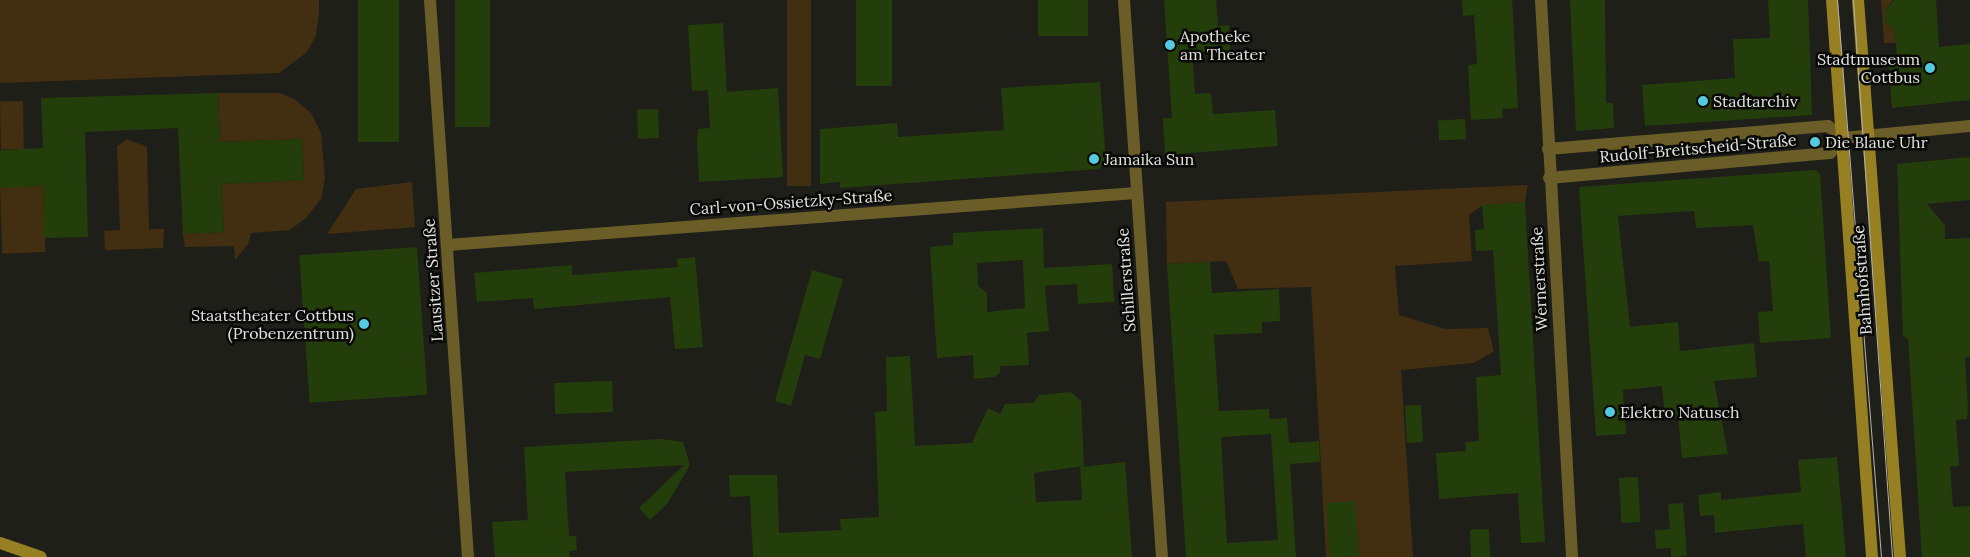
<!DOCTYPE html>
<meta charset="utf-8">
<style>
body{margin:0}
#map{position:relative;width:1970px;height:557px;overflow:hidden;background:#1f1f1a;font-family:Lora,serif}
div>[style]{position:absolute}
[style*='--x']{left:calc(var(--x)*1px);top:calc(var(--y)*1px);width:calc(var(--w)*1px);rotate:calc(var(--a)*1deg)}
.green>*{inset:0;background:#422e10;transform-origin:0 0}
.building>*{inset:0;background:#233e0a;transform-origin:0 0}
.street>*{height:12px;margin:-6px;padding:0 6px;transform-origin:6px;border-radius:6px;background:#6b5d28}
.secondary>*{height:12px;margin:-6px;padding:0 6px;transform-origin:6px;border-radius:6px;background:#968022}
.tram>*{height:1px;margin:-0.5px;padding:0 0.5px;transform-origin:0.5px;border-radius:0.5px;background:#b3b3af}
.dots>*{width:14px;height:14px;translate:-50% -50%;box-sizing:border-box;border:2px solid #090907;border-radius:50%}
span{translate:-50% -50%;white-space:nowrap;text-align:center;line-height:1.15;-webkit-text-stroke:5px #090907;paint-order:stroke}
.poi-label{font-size:16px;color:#e1e2de}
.left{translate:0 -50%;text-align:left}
.right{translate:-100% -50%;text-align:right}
.street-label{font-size:16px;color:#e1e2de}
</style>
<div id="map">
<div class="green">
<div style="clip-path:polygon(0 0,319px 0,319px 14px,316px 35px,307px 52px,279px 73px,0 83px)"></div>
<div style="left:787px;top:0;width:24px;height:186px"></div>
<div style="clip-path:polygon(1881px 0,1893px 0,1885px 11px,1885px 22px,1895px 27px,1896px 43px,1884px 43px)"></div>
<div style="clip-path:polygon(218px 93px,280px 93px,294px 99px,311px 113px,321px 133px,325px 178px,321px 199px,306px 218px,290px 230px,251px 233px,248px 244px,235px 260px,234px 246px,185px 247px,183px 234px,224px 232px,221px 184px,304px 180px,302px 139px,220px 142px)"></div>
<div style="left:23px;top:101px;width:48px;height:23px;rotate:89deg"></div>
<div style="clip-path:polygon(127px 139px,147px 147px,149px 229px,164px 229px,163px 248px,105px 250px,104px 231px,120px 230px,117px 147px)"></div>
<div style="clip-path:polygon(412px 182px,415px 227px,327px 234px,356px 189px)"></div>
<div style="clip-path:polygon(1528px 185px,1525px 202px,1483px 205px,1469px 215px,1472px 261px,1395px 266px,1399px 315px,1445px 329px,1488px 328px,1494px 351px,1474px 363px,1401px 370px,1413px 557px,1326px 557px,1311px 287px,1238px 289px,1226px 261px,1167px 264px,1166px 202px)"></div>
<div style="left:43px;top:186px;width:66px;height:43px;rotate:88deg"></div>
</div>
<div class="building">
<div style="left:358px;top:0;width:41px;height:142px"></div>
<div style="left:455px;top:0;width:35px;height:127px"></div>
<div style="left:856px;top:0;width:36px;height:86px"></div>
<div style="left:1038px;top:0;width:50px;height:36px"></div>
<div style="clip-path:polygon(1164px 0,1216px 0,1218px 26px,1229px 25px,1230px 50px,1192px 53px,1195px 94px,1211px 93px,1213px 114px,1275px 110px,1278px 146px,1165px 155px,1163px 118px,1172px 118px)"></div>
<div style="clip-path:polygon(1462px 0,1512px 0,1518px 108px,1502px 109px,1503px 118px,1471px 120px,1468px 65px,1477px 64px,1474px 15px,1463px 16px)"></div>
<div style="clip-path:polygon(1570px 0,1605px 0,1606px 103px,1613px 103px,1614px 128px,1576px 131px)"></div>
<div style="clip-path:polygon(1768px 0,1808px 0,1812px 115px,1645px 126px,1642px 85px,1735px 78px,1733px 39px,1770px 38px)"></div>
<div style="clip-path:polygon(1894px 0,1936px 0,1939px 47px,1970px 44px,1970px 100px,1892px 108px,1888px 58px,1897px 57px,1895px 31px,1885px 22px,1885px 11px)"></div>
<div style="clip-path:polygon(723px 23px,727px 92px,778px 88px,783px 177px,699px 182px,697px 140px,698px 129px,710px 128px,708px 90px,692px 91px,688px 25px)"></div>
<div style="clip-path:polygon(1100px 82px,1106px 161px,1099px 169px,840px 188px,840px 182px,820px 184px,820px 129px,897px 123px,898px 137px,1004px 130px,1001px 88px)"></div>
<div style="clip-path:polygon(218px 93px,220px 142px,302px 139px,304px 180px,221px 184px,224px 232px,183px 234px,178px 128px,85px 132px,88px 237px,44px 238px,43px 186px,0 188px,0 150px,43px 148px,41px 98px)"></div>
<div style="left:658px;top:109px;width:29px;height:21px;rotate:88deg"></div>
<div style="left:1465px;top:119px;width:20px;height:27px;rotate:87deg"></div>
<div style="clip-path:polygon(1970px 157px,1970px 200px,1927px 204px,1945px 225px,1945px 239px,1970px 238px,1970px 357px,1965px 357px,1968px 407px,1967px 419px,1956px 420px,1959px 466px,1950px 467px,1953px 507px,1970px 506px,1970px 557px,1922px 557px,1908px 339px,1903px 336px,1897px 164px)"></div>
<div style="clip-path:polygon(1815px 170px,1820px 174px,1831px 338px,1760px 343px,1758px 312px,1773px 311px,1769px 261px,1759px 262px,1753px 225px,1696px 228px,1694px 211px,1618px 216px,1630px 327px,1678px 322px,1680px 351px,1754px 343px,1757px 377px,1714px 381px,1728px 454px,1682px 458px,1678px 417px,1665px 418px,1662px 386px,1623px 390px,1626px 434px,1596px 436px,1579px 187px)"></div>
<div style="clip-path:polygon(1525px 202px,1545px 542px,1521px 543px,1518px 493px,1439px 499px,1436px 453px,1466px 451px,1465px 442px,1479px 441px,1476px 377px,1501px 375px,1493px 250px,1476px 251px,1475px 230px,1484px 229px,1482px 205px)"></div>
<div style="clip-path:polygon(evenodd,1043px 228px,1044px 268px,1112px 264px,1114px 302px,1078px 304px,1077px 284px,1045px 286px,1049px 331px,1027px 333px,1029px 365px,1000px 366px,1000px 373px,994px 377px,974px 379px,973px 355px,937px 358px,930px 247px,953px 245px,953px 233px,1043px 228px,1023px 260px,1025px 308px,987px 312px,987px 293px,978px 286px,977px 263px,1023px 260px)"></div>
<div style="left:417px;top:247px;width:148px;height:118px;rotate:86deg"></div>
<div style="clip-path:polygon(695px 257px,703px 347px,675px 349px,670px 297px,534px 309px,533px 298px,477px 302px,474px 273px,572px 265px,572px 275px,678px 267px,677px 259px)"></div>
<div style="clip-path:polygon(evenodd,1210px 262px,1212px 293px,1279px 289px,1280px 321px,1262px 322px,1262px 333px,1214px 335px,1219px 411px,1269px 409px,1270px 419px,1287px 418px,1289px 443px,1319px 441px,1320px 462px,1290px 464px,1296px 557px,1186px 557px,1167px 264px,1210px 262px,1271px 434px,1278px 540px,1227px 543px,1221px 437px,1271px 434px)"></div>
<div style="clip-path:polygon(812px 270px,843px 279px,820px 359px,805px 355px,791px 406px,775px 401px)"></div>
<div style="clip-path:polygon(910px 356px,915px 446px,972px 443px,988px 408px,1000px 414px,1005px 404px,1033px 403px,1039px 395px,1071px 392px,1081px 401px,1084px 466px,1034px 473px,1036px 502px,1082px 500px,1080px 467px,1125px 462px,1132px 557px,753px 557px,750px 496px,730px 497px,729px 475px,777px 475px,779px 533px,841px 530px,840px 519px,879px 517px,875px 412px,887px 411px,886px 357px)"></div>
<div style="left:612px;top:381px;width:31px;height:58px;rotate:88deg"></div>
<div style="left:1421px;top:405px;width:37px;height:16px;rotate:87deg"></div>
<div style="clip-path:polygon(661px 439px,683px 442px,690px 465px,668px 503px,650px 520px,639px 508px,684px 465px,565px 472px,569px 536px,576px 536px,577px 550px,569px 551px,570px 557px,495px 557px,492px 522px,528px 520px,524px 447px)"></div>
<div style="clip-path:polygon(1837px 457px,1846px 557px,1806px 557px,1803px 524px,1715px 533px,1714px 515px,1700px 516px,1698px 495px,1721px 492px,1721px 500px,1801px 492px,1798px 460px)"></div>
<div style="left:1638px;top:477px;width:45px;height:19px;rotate:87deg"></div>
<div style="left:1355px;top:501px;width:55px;height:29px;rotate:86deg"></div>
<div style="clip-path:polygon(1683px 503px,1687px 556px,1671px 557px,1671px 548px,1656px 549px,1655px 530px,1670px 529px,1668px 504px)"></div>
<div style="left:1489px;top:529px;width:28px;height:19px;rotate:88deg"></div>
</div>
<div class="street">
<div style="--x:430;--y:0;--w:558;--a:86.1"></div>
<div style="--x:1124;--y:0;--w:558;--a:86.1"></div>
<div style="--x:1541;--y:0;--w:558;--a:86.81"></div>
<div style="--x:1548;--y:149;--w:281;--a:-4.7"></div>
<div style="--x:1828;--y:126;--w:19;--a:39"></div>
<div style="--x:1843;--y:138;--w:128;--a:-5.4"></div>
<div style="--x:1549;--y:178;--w:282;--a:-5.1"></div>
<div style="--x:1830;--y:153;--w:20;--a:-49"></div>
<div style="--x:448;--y:245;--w:690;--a:-4.32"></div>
</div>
<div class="secondary">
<div style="--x:1832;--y:0;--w:558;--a:85.89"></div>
<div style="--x:1858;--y:0;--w:559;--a:85.69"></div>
<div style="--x:0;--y:543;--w:43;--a:18.9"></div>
</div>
<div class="tram">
<div style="--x:1837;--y:0;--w:559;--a:85.48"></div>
<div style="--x:1853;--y:0;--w:558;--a:85.99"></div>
</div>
<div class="dots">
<div style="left:1170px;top:45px;background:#54cade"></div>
<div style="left:1930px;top:68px;background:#54cade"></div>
<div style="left:1703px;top:101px;background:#54cade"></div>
<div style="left:1815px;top:142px;background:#54cade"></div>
<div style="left:1094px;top:159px;background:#54cade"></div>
<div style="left:364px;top:324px;background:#54cade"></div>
<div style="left:1610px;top:412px;background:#54cade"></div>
</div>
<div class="poi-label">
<span class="left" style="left:1180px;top:45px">Apotheke<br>am Theater</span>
<span class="right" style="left:1920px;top:68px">Stadtmuseum<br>Cottbus</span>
<span class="left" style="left:1713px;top:101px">Stadtarchiv</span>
<span class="left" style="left:1825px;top:142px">Die Blaue Uhr</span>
<span class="left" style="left:1104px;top:159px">Jamaika Sun</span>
<span class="right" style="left:354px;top:324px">Staatstheater Cottbus<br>(Probenzentrum)</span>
<span class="left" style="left:1620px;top:412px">Elektro Natusch</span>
</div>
<div class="street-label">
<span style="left:1698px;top:148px;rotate:-5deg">Rudolf-Breitscheid-Straße</span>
<span style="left:791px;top:202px;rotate:-4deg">Carl-von-Ossietzky-Straße</span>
<span style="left:1539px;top:279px;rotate:-93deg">Wernerstraße</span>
<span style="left:433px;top:280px;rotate:-94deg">Lausitzer Straße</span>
<span style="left:1126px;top:280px;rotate:-94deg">Schillerstraße</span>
<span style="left:1862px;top:280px;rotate:-94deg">Bahnhofstraße</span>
</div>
</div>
